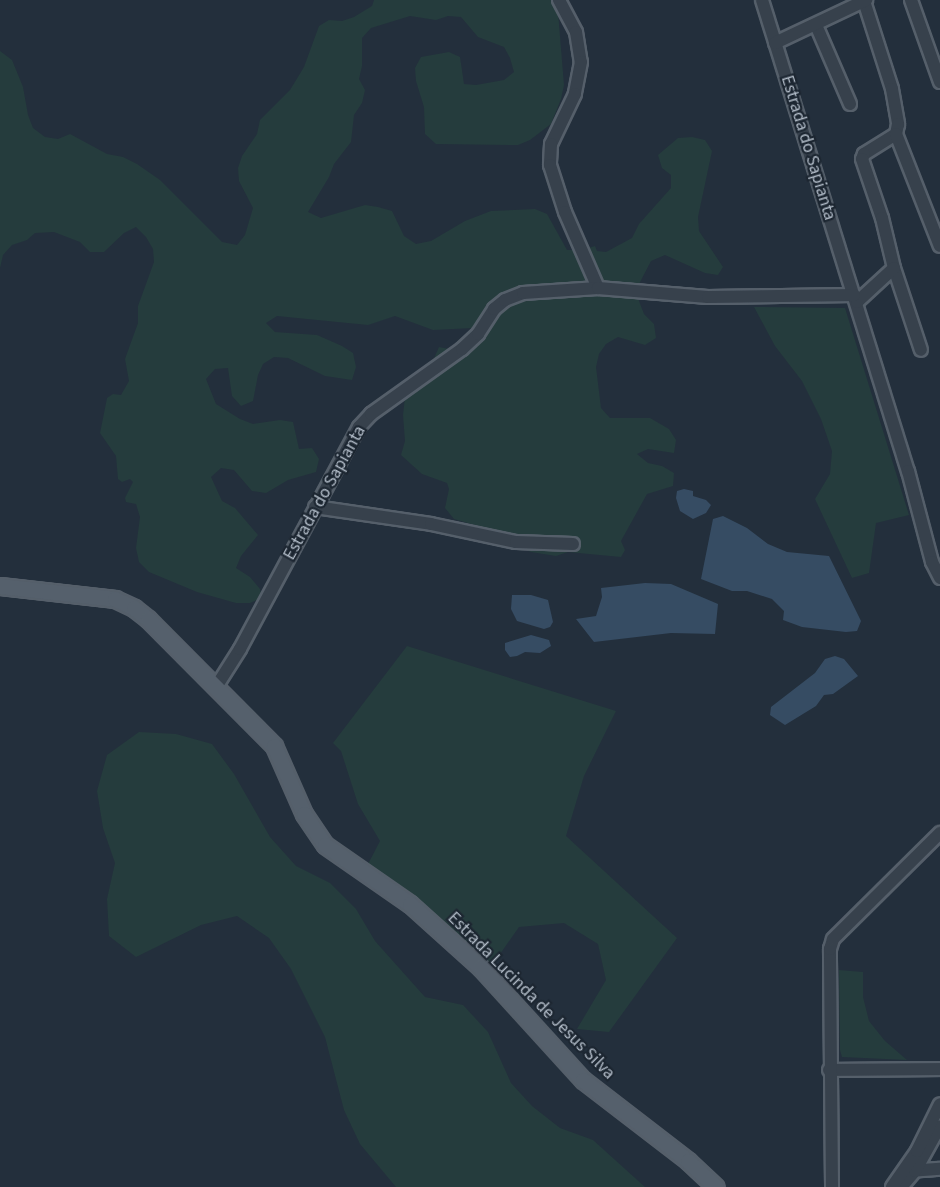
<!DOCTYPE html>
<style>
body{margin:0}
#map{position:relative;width:940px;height:1187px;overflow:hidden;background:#232f3c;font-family:"Source Sans 3",sans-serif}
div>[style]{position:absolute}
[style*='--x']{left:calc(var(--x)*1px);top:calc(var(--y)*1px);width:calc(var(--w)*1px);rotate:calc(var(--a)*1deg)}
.green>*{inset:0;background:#253c3d}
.water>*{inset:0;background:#364c63}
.roads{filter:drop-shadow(2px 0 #555f6a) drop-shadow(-2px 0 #555f6a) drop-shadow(0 2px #555f6a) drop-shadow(0 -2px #555f6a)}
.minor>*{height:12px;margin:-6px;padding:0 6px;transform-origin:6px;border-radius:6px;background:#37414c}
.major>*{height:15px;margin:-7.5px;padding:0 7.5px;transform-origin:7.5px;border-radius:7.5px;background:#55606c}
span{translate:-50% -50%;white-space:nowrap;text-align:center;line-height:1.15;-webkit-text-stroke:4.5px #1c2631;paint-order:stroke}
.street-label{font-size:18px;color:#b2bcc8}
</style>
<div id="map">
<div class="green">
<div style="clip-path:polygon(374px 0,557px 0,564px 85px,561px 99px,551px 124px,530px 140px,518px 145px,436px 144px,425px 134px,424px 107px,416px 81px,415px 68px,421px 57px,449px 52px,460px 57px,464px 84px,476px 85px,504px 80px,514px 72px,510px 58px,504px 47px,478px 37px,461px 17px,448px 16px,436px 20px,410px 16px,371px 28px,362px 38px,362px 66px,359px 79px,365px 90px,362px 103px,354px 115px,351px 142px,334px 164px,329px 177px,308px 212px,321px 218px,365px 205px,378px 207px,392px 211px,404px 236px,416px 244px,431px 241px,465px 221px,491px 211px,535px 209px,547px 214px,567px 250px,582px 250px,595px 246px,597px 251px,606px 252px,632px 238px,639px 224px,671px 188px,671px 175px,662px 168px,658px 155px,678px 138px,692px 137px,705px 140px,712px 151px,698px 217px,699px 231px,723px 267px,718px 275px,705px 273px,665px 255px,651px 261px,637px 288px,639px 301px,644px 314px,654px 324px,656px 338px,645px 345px,618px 337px,606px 344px,599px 354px,596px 367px,601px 408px,610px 418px,650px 418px,669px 429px,676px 440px,674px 453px,648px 449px,637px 454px,648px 463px,662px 466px,674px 473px,673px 486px,647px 494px,621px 541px,625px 550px,621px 557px,568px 552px,556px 556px,531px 552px,520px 547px,506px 534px,454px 519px,445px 508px,449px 489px,447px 483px,422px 474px,401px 455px,405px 441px,403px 415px,406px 388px,428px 372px,439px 347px,465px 352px,473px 342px,473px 328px,433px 330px,395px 316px,368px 325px,277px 316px,266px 323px,275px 332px,317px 335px,342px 346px,353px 353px,356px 367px,352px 380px,325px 376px,288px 358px,274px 357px,263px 364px,258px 375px,253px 401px,241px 406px,232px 396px,228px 368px,215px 369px,206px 379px,216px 404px,240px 419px,253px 424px,280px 420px,293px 422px,299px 449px,312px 448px,319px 459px,316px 472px,288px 480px,266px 493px,252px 491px,234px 470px,221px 468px,211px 477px,222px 501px,235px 508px,258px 535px,241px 556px,236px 568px,250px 577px,260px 589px,262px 598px,250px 603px,236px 603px,197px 592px,149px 572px,139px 562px,136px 548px,140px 517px,136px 504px,126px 502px,125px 498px,133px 482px,130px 479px,122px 482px,118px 479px,116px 456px,100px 433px,107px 398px,113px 394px,121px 395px,129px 381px,125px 359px,138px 323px,138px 306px,154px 262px,153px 249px,146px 237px,136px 227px,124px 233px,104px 252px,90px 252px,80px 242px,54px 232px,35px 233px,27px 240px,12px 245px,3px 255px,0 268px,0 51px,12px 60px,23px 87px,28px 115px,33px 128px,45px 137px,58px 139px,70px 134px,107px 154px,123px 157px,137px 164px,160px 180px,222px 242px,237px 245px,245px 235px,253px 208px,239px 181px,238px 168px,242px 156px,257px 134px,260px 120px,290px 90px,304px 67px,319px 26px,329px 20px,342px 21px,354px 17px,372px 6px)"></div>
<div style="clip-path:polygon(754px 307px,845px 308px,909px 515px,876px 523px,869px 573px,852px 578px,815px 499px,830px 474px,832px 451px,821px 419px,802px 381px,775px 346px)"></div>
<div style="clip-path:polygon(407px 646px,616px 711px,584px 776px,566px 836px,677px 938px,609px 1032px,577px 1029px,606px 980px,598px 944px,564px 923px,519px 927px,491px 967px,367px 866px,380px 841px,358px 804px,341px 751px,333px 743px)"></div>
<div style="clip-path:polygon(139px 732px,176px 734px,212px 744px,234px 774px,270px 837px,296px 866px,330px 883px,356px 909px,375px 941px,425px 997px,463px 1005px,488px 1032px,511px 1083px,532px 1106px,560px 1128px,593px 1140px,645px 1187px,396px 1187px,360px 1144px,344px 1110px,325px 1037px,291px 969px,269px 938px,237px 916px,201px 925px,136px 957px,109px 936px,107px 899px,115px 863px,103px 828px,97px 791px,107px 755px)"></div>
<div style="clip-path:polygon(839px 970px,863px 972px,863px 997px,869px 1021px,885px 1041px,907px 1060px,842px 1057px,840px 1050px)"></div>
</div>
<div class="water">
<div style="clip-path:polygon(684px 489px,693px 491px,693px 496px,706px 500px,711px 505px,706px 513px,693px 519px,680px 511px,676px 498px,677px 491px)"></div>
<div style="clip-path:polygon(723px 516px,747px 528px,768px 544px,787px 552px,829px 556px,861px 621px,857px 631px,846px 632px,802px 627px,783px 620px,784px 611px,772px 599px,747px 591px,732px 591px,701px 579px,713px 519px)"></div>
<div style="clip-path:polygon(645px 583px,671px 584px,718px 604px,715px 634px,671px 633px,594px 642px,576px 619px,596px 616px,602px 597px,601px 588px)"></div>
<div style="clip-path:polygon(512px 595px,531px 595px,548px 600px,553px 622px,550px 627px,544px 629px,517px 621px,511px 609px)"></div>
<div style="clip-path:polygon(531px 635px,549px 640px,551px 646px,540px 653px,525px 652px,517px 656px,510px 657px,505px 650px,505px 643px)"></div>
<div style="clip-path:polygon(835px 656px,844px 659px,858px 676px,833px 694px,824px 695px,816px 706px,785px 725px,770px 715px,771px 707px,815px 673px,825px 659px)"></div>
</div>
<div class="roads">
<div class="minor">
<div style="--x:559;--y:0;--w:36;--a:62"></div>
<div style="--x:576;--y:32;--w:30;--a:81"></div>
<div style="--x:581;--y:62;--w:33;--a:101"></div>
<div style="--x:575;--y:94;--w:55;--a:115.6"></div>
<div style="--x:551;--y:144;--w:21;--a:93"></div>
<div style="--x:550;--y:165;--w:49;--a:72.3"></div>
<div style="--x:565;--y:212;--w:83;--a:66.5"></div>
<div style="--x:762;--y:0;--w:493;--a:72.8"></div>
<div style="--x:908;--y:471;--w:94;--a:75.2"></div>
<div style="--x:932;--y:562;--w:18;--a:63"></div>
<div style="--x:911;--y:0;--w:87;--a:70.5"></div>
<div style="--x:864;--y:1;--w:92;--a:72.3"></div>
<div style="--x:892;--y:89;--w:36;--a:80"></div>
<div style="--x:898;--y:124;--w:10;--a:101"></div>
<div style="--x:896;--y:134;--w:38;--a:148"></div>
<div style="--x:864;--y:154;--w:5;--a:112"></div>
<div style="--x:862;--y:159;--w:62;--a:71.3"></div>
<div style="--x:882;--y:218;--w:51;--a:76.5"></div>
<div style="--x:894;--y:268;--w:86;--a:71.8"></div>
<div style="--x:816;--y:25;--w:86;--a:66.7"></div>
<div style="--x:775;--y:43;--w:101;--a:-25.3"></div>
<div style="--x:896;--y:134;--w:120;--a:68.6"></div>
<div style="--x:857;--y:302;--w:50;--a:-42.6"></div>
<div style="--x:315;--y:507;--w:117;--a:8.3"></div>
<div style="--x:431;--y:524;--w:87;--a:12"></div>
<div style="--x:516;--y:542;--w:57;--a:2"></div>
<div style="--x:216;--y:687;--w:45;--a:-57.7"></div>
<div style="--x:240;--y:649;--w:252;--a:-61.8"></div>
<div style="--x:359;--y:427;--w:18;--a:-47"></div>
<div style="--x:371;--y:414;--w:112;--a:-35.5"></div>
<div style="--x:462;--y:349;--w:22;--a:-43"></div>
<div style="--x:478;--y:334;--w:30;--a:-57"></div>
<div style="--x:494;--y:309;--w:14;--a:-39"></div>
<div style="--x:505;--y:300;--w:19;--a:-21"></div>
<div style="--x:523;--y:293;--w:75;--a:-3.8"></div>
<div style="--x:598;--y:288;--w:110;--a:4.7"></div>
<div style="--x:708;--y:297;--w:146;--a:-0.8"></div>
<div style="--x:829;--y:1070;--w:111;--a:-0.5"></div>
<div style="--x:909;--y:1171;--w:31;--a:-4"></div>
<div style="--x:902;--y:1186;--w:20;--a:-49"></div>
<div style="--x:915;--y:1171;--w:51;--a:-60.9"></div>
<div style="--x:832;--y:1187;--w:238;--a:-90.5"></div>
<div style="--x:830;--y:949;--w:10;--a:-73"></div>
<div style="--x:833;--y:939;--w:151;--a:-44.7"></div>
<div style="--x:892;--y:1187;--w:44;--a:-55.2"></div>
<div style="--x:917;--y:1151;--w:52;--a:-63.9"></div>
</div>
<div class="major">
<div style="--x:0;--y:586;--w:116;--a:6.4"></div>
<div style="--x:115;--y:599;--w:21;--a:25"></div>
<div style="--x:134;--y:608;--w:18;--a:38"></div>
<div style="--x:148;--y:619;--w:179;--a:45.2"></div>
<div style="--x:274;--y:746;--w:74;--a:66.2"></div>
<div style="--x:304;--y:814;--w:37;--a:56"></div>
<div style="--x:325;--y:845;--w:103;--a:34.8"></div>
<div style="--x:410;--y:904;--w:96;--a:42"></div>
<div style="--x:481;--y:968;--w:151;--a:47.7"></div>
<div style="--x:583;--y:1080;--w:133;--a:37.6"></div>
<div style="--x:688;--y:1161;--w:38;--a:43"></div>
</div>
</div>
<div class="street-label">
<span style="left:808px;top:148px;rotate:73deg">Estrada do Sapianta</span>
<span style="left:325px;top:493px;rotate:-61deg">Estrada do Sapianta</span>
<span style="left:531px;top:996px;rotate:45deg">Estrada Lucinda de Jesus Silva</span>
</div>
</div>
